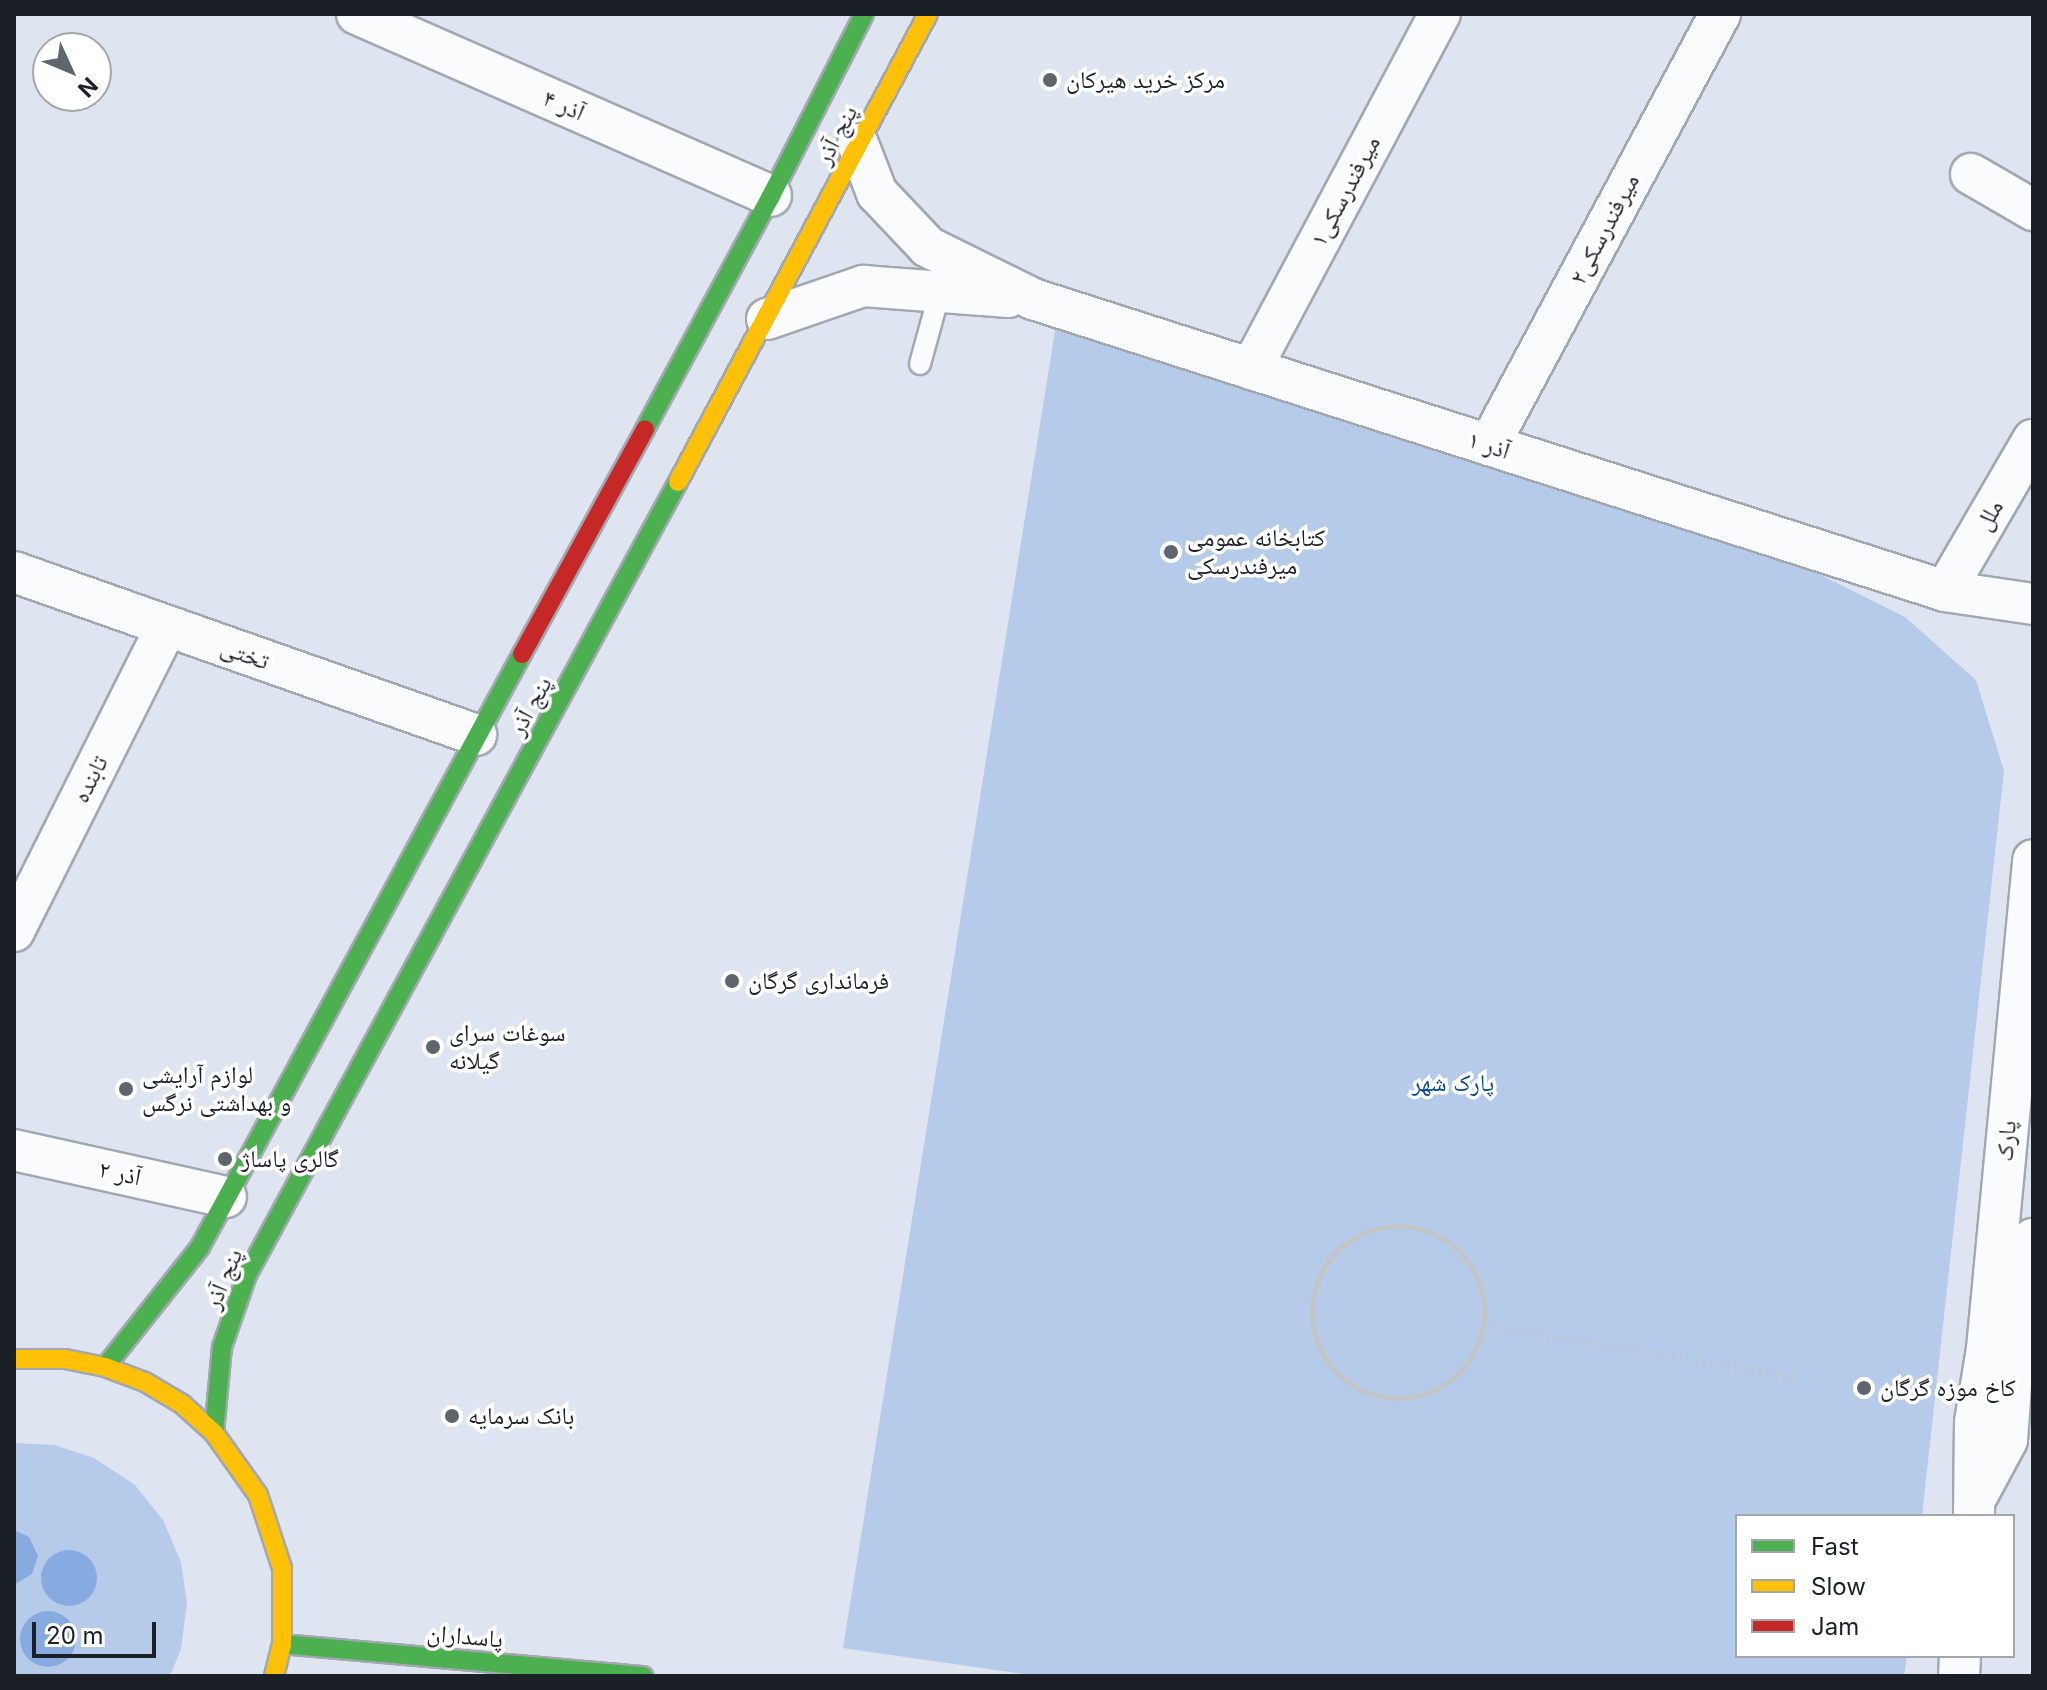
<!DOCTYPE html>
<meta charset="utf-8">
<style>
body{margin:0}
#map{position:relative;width:2047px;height:1690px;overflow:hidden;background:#dee5f0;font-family:Inter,"Noto Naskh Arabic",sans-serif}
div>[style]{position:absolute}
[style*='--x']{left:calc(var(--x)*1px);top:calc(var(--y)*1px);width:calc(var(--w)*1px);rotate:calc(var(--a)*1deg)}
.green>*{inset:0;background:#b6cbe9}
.water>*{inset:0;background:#87abe0}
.round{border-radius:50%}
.path>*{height:5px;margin-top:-2.5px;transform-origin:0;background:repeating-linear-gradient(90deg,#c1c5c8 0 2px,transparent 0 8px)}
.path>.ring{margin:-2.5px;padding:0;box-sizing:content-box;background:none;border:5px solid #c1c5c8;border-radius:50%}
.roads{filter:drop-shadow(2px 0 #a2a7b0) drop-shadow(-2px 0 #a2a7b0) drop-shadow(0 2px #a2a7b0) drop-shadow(0 -2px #a2a7b0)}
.lane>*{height:20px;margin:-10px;padding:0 10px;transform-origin:10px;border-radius:10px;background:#fafbfd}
.street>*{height:40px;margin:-20px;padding:0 20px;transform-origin:20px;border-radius:20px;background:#fafbfd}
.fast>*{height:18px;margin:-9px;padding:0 9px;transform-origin:9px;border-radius:9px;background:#4caf50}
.slow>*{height:18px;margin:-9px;padding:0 9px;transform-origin:9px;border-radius:9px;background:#ffc107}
.jam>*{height:18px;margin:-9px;padding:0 9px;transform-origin:9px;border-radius:9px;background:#c62828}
.dots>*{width:22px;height:22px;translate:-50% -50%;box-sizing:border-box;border:4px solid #fff;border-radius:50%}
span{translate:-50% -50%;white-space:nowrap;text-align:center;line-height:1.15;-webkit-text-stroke:7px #fff;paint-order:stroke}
.poi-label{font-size:24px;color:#1b2027}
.left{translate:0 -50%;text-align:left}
.street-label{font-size:24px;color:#1b2027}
.park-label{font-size:24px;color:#05489a}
.frame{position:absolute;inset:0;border:16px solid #1b2027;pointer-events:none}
.legend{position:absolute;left:1735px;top:1514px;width:280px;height:144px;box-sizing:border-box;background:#fff;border:2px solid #a4a6a9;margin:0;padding:10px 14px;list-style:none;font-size:24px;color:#1b2027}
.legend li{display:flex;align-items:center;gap:16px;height:40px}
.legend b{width:40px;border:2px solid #a4a6a9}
.north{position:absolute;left:32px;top:32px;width:80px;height:80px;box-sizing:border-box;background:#fff;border:2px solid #a4a6a9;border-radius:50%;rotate:134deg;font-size:22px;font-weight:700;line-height:32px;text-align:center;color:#1b2027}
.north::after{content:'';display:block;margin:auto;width:28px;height:36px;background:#5f656d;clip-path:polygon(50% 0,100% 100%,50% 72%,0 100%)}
.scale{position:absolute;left:32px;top:1622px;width:124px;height:36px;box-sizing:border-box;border:4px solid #1b2027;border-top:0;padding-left:10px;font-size:24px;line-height:28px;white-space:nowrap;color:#1b2027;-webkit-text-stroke:6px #fff;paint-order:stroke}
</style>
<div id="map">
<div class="green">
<div style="clip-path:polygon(1056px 325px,1793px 561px,1905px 617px,1976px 680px,2004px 771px,1922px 1516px,1737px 1516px,1737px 1656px,1907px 1656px,1904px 1676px,1037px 1676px,843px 1648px)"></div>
<div style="clip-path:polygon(14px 1443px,54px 1445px,94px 1458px,135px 1485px,163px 1520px,181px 1562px,187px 1603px,181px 1649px,170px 1676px,14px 1676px)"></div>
</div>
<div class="water">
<div style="clip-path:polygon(14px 1530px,29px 1537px,38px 1556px,32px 1574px,14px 1585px)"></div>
<div class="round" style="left:41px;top:1550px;width:56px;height:56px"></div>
<div class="round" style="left:20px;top:1611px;width:56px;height:56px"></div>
</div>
<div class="path">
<div class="ring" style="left:1312px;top:1226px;width:167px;height:167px"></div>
<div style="--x:1483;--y:1325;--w:315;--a:9.5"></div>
</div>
<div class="roads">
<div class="lane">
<div style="--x:920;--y:364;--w:76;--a:-74.7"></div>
</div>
<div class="street">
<div style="--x:357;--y:14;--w:452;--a:23.7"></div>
<div style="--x:858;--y:144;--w:53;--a:68.8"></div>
<div style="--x:877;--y:193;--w:74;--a:46.6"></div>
<div style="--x:928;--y:247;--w:117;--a:26.3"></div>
<div style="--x:1033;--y:299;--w:958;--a:17.75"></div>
<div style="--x:1945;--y:591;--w:89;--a:8.4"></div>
<div style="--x:1971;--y:174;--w:72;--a:30.1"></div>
<div style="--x:767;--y:319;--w:102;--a:-19"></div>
<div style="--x:863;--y:286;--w:146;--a:4.3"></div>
<div style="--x:1251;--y:369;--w:402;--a:-62"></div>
<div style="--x:1489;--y:445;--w:489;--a:-61.8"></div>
<div style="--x:14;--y:572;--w:490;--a:19.4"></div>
<div style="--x:1945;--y:591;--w:175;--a:-59.8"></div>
<div style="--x:14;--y:931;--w:341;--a:-63.4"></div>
<div style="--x:14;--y:1150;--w:217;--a:12.5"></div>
<div style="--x:1978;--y:1494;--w:61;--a:-61.8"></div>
<div style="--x:2007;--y:1440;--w:68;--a:-85.8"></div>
<div style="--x:2012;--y:1372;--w:135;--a:-81"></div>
<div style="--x:1974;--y:1516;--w:94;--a:-89.4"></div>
<div style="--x:1975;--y:1422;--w:74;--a:-80.7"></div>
<div style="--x:1987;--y:1349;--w:491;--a:-84.6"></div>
<div style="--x:1959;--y:1676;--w:20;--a:-87"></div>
</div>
<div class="fast">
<div style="--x:645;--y:429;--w:265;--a:-61.6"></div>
<div style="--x:771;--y:196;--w:204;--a:-62.9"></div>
<div style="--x:105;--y:1367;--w:153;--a:-51.6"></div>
<div style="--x:200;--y:1247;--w:675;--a:-61.5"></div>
<div style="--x:214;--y:1433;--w:86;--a:-84.7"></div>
<div style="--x:222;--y:1347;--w:76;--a:-70.9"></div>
<div style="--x:247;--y:1275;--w:903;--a:-61.48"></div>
<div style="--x:282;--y:1644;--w:363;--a:5.1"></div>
</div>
<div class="slow">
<div style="--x:678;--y:482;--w:531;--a:-61.89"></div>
<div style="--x:14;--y:1359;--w:51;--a:0"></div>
<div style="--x:65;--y:1359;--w:41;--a:11.3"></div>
<div style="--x:105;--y:1367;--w:43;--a:20.6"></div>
<div style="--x:145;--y:1382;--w:43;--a:30.7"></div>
<div style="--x:182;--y:1404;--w:43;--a:42.2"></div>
<div style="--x:214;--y:1433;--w:76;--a:54.6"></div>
<div style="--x:258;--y:1495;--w:77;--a:71.8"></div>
<div style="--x:282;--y:1568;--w:76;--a:90"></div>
<div style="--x:282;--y:1644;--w:33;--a:104"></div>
</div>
<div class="jam">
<div style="--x:522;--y:654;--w:256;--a:-61.3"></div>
</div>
</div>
<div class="dots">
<div style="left:1050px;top:80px;background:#5f656d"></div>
<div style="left:1171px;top:552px;background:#5f656d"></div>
<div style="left:732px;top:981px;background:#5f656d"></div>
<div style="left:433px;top:1047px;background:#5f656d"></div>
<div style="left:126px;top:1089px;background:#5f656d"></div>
<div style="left:225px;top:1159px;background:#5f656d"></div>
<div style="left:1864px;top:1388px;background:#5f656d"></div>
<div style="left:452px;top:1416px;background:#5f656d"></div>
</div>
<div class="poi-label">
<span class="left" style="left:1066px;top:80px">مرکز خرید هیرکان</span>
<span class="left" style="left:1187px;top:552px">کتابخانه عمومی<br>میرفندرسکی</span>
<span class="left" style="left:748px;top:981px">فرمانداری گرگان</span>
<span class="left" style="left:449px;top:1047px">سوغات سرای<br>گیلانه</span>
<span class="left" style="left:142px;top:1089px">لوازم آرایشی<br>و بهداشتی نرگس</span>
<span class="left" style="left:241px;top:1159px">گالری پاساژ</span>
<span class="left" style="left:1880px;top:1388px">کاخ موزه گرگان</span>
<span class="left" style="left:468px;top:1416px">بانک سرمایه</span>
</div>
<div class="street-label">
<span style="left:564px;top:105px;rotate:24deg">آذر ۴</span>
<span style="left:836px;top:135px;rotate:-62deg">پنج آذر</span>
<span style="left:1345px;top:191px;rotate:-62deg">میرفندرسکی۱</span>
<span style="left:1604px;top:229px;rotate:-62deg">میرفندرسکی۲</span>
<span style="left:1489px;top:445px;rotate:18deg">۱ آذر</span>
<span style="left:1989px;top:515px;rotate:-60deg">ملل</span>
<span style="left:245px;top:654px;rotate:19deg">تختی</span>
<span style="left:530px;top:706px;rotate:-61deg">پنج آذر</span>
<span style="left:90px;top:779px;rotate:-63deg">تابنده</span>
<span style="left:2006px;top:1141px;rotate:-85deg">پارک</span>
<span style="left:120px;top:1173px;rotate:12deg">۲ آذر</span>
<span style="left:223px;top:1279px;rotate:-67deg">پنج آذر</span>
<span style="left:465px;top:1636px;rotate:5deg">پاسداران</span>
</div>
<div class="park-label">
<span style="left:1453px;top:1083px">پارک شهر</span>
</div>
<div class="frame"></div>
<ul class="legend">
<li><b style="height:10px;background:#4caf50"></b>Fast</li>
<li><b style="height:10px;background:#ffc107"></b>Slow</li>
<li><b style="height:10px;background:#c62828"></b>Jam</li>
</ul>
<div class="north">N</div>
<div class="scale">20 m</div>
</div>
